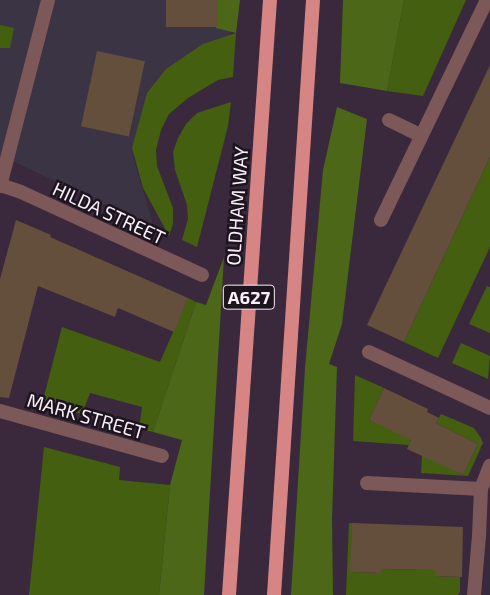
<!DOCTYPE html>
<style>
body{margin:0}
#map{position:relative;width:490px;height:595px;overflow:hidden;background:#3a293c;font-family:"Exo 2",sans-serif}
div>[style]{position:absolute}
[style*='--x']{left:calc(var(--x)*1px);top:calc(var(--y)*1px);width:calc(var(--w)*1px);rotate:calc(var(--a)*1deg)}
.industrial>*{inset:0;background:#3b3444}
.green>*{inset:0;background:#445f0f}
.forest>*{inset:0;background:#4b6717}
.building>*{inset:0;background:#634f3b;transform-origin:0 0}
.minor>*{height:14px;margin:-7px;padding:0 7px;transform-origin:7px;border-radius:7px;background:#7d5858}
.trunk>*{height:14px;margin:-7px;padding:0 7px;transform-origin:7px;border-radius:7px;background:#d78485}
span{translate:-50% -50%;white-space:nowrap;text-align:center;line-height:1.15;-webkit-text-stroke:5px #1c151e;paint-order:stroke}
.shield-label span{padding:1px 4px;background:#1c151e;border:1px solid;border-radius:4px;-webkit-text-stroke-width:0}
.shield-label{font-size:18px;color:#f9eefa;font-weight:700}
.street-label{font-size:19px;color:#f9eefa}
</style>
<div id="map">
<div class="industrial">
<div style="clip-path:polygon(0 0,229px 0,230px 51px,140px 124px,132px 153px,154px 228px,0 155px)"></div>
</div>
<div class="green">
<div style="clip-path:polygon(404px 0,466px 0,423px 96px,387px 91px)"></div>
<div style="clip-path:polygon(0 25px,14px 28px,10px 48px,0 48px)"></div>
<div style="clip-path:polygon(236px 33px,233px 77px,218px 80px,188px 98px,169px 114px,161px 130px,156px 150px,157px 166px,173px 208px,173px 224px,169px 236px,143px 188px,132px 148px,147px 93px,166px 69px,203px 44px)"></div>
<div style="clip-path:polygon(231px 102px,228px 126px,197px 247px,182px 240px,188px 219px,187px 205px,175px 170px,173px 152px,178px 138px,186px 124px,197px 113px)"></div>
<div style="clip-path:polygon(490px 157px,490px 247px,438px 358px,404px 342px)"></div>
<div style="clip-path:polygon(487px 286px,490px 287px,490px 333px,469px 324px)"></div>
<div style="clip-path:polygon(188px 298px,196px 302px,153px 432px,139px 429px,142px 407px,90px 393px,82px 414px,42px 404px,62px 327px,160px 362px)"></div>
<div style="clip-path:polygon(461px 343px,490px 356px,488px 379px,452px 363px)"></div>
<div style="clip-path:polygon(355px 375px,384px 388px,369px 420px,411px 439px,409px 445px,353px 441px)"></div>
<div style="clip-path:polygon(441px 414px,474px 428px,481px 438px,483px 443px,468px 476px,421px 473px,422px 455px,463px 475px,478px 444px,436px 423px)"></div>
<div style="clip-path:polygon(44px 447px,120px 467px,119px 480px,170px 485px,159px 595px,29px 595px)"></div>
<div style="clip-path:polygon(349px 523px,352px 523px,351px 572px,380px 573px,381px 569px,435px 570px,435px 576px,460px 577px,460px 592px,458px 595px,346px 595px)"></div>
</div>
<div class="forest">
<div style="clip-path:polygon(217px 0,240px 0,236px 33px,216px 28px)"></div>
<div style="clip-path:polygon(343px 0,404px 0,387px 91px,340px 83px)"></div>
<div style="clip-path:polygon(337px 107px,367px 119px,342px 324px,329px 364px,337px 367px,332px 520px,333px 595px,291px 595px,305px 368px,323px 170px)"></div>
<div style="clip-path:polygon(224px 257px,204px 595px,159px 595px,170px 485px,182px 440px,153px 432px,196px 302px,206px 305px)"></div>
</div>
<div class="building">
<div style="left:166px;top:0;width:51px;height:27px"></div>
<div style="left:97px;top:51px;width:49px;height:77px;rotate:12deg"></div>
<div style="clip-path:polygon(490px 65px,490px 157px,404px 342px,367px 325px)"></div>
<div style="clip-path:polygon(16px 220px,51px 235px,50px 237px,188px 298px,174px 332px,118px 308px,115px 317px,38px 286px,9px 398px,0 397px,0 279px)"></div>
<div style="clip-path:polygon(384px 388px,428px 409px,427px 412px,439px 418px,436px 423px,478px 444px,463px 475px,407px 449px,411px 440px,369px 420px)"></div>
<div style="clip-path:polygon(352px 523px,463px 527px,462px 577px,435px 576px,435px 570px,381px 569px,381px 573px,350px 572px)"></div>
</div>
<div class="minor">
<div style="--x:389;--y:120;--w:34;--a:26"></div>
<div style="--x:0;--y:185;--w:22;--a:18"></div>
<div style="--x:21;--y:192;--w:199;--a:24.6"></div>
<div style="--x:0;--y:186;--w:192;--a:-75.5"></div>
<div style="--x:381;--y:220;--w:244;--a:-64.3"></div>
<div style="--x:369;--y:352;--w:133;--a:24.8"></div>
<div style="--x:0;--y:411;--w:168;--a:15.5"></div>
<div style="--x:367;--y:483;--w:114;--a:3"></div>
<div style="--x:474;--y:595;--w:59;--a:-85.2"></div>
<div style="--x:479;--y:536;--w:47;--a:-87.6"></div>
<div style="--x:481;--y:489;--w:25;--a:-69"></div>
</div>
<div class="trunk">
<div style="--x:229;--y:595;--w:596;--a:-86.06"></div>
<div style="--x:274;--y:595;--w:596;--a:-86.25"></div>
</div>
<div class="shield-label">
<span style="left:249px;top:297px">A627</span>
</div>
<div class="street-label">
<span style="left:237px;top:206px;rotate:-86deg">OLDHAM WAY</span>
<span style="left:109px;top:213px;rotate:25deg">HILDA STREET</span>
<span style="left:86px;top:416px;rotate:16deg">MARK STREET</span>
</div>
</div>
